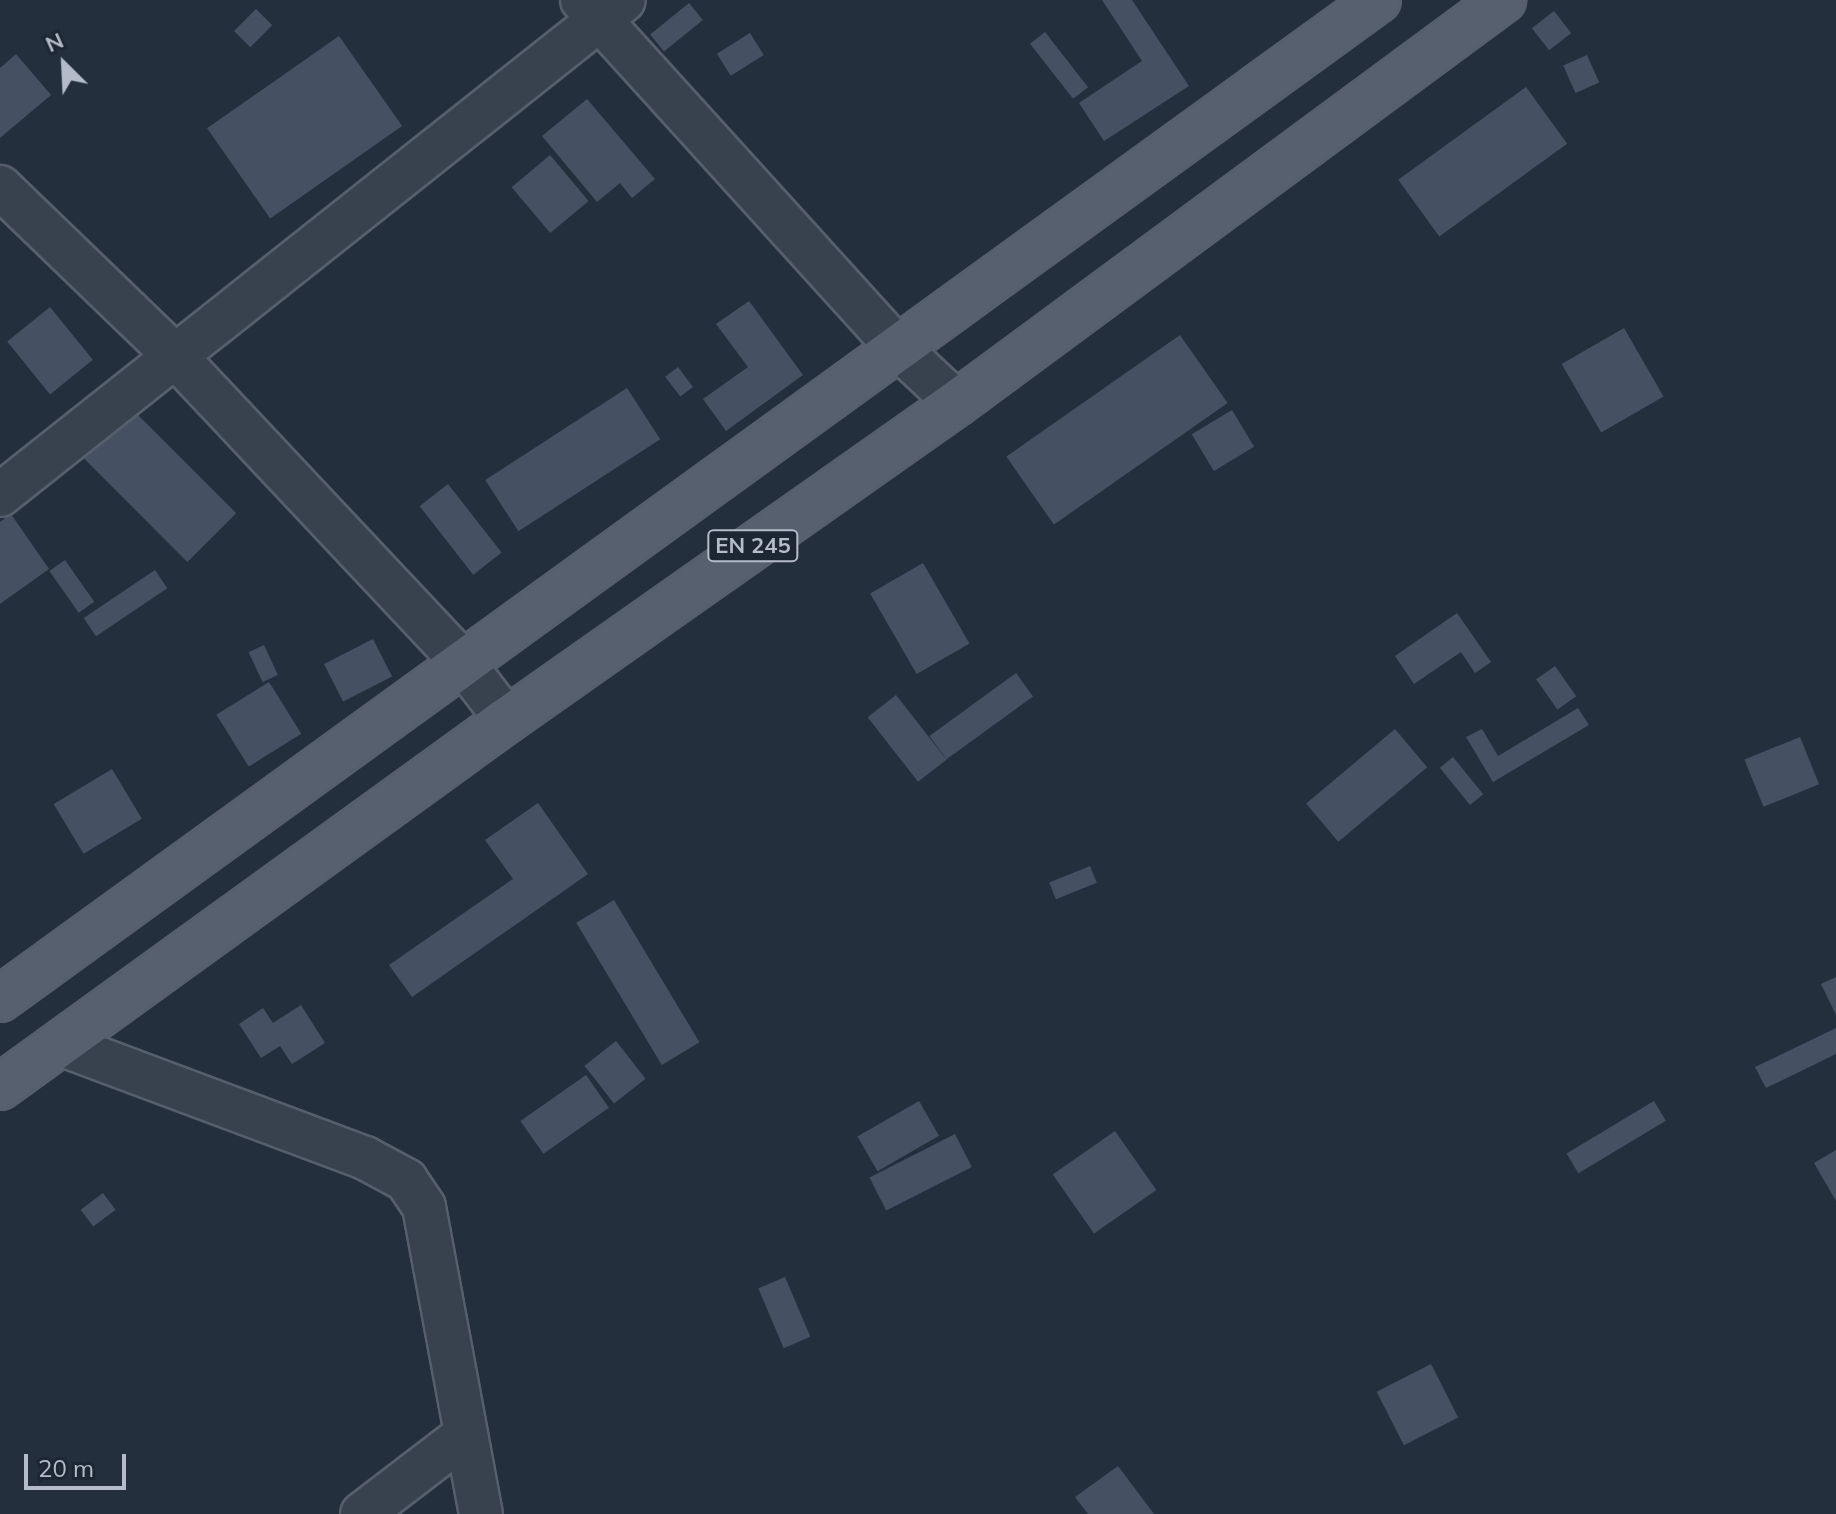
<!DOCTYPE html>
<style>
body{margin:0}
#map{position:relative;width:1836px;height:1514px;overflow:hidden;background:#242f3e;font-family:Mulish,sans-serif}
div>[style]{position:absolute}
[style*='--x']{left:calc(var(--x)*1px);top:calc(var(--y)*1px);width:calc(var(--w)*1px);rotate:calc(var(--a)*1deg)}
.building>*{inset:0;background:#455162;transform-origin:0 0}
.roads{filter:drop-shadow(2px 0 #565f6c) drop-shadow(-2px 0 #565f6c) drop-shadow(0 2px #565f6c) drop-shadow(0 -2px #565f6c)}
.minor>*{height:42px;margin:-21px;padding:0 21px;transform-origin:21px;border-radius:21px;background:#38414e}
.major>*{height:44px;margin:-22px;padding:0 22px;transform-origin:22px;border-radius:22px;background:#56606e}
span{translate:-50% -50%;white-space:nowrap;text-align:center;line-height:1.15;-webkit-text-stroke:7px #1d2633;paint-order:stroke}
.shield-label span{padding:2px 6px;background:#1d2633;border:2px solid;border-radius:6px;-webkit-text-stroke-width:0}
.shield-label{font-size:22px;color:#b4bcc9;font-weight:700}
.north{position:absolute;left:24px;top:24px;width:80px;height:80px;-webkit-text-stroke:6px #1d2633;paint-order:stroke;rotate:336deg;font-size:22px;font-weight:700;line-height:32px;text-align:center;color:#b4bcc9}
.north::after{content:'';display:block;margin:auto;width:28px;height:36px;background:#b4bcc9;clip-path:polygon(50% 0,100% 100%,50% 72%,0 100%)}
.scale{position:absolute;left:24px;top:1454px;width:102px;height:36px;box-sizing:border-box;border:4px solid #b4bcc9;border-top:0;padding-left:10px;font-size:24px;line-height:28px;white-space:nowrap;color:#b4bcc9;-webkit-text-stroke:6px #1d2633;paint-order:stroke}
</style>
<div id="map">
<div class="building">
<div style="clip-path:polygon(1102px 0,1132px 0,1189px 86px,1104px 141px,1079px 103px,1142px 61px)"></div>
<div style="left:689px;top:3px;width:22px;height:50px;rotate:51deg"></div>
<div style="left:256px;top:9px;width:23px;height:31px;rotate:45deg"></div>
<div style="left:1554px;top:11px;width:28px;height:28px;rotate:52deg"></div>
<div style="left:1045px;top:32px;width:70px;height:19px;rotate:52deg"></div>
<div style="left:750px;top:33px;width:26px;height:39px;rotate:58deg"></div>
<div style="left:339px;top:36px;width:110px;height:161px;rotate:55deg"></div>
<div style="clip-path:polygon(16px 54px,51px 95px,0 138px,0 68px)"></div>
<div style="left:1587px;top:55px;width:30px;height:26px;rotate:66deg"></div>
<div style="left:1526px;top:87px;width:70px;height:158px;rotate:54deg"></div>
<div style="clip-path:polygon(587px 99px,655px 179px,632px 198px,620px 183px,597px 202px,542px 136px)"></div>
<div style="left:550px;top:155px;width:60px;height:50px;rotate:50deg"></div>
<div style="clip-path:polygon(749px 301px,803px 375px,726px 431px,703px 399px,748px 367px,716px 324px)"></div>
<div style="left:50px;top:307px;width:68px;height:55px;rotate:51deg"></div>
<div style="left:1624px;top:328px;width:79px;height:72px;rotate:60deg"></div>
<div style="left:1180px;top:335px;width:83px;height:212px;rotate:55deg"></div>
<div style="left:678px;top:367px;width:25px;height:16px;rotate:53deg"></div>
<div style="left:627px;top:388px;width:61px;height:169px;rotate:57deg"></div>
<div style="left:128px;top:405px;width:153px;height:69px;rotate:45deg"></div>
<div style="left:1232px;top:410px;width:43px;height:47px;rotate:59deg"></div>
<div style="left:448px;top:484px;width:87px;height:36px;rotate:52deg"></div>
<div style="clip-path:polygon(11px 514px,49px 569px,0 604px,0 522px)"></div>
<div style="left:65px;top:560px;width:51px;height:19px;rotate:55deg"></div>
<div style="left:923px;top:563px;width:93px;height:61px;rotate:60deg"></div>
<div style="left:155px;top:570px;width:22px;height:86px;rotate:56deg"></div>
<div style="clip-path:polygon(1457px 613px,1491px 662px,1475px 673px,1461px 652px,1414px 684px,1395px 656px)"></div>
<div style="left:373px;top:639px;width:42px;height:55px;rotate:63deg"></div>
<div style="left:264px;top:645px;width:33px;height:17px;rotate:65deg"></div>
<div style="left:1555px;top:666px;width:37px;height:23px;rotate:55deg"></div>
<div style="left:1016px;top:673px;width:29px;height:107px;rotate:54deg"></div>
<div style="left:269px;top:682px;width:61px;height:62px;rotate:58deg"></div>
<div style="left:896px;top:695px;width:82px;height:36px;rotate:52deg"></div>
<div style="clip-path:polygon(1578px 708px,1589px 725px,1493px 782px,1466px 737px,1482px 729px,1498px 756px)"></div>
<div style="left:1395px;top:729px;width:50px;height:116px;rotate:50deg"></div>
<div style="left:1800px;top:737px;width:51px;height:60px;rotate:68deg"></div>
<div style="left:1453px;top:757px;width:48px;height:17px;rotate:51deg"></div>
<div style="left:112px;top:769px;width:58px;height:68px;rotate:59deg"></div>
<div style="clip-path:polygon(538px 803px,588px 874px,412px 997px,389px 965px,513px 879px,485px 840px)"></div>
<div style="left:1090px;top:866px;width:18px;height:44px;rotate:68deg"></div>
<div style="left:614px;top:900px;width:166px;height:44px;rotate:59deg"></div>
<div style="clip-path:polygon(1836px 977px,1836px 1015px,1821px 984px)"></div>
<div style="clip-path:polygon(301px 1005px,325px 1043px,292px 1064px,280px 1046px,261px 1058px,239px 1024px,263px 1008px,273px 1023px)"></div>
<div style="clip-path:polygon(1836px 1028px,1836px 1054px,1766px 1088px,1755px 1067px)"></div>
<div style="left:616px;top:1041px;width:48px;height:40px;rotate:52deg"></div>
<div style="left:586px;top:1075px;width:40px;height:80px;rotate:55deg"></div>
<div style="left:919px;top:1101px;width:40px;height:71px;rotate:60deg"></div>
<div style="left:1654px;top:1101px;width:23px;height:102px;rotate:59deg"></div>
<div style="left:1115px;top:1131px;width:72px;height:76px;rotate:55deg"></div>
<div style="left:955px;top:1134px;width:37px;height:96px;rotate:63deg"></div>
<div style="clip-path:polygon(1836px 1150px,1836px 1201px,1814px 1163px)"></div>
<div style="left:103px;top:1193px;width:21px;height:28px;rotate:53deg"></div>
<div style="left:785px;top:1277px;width:65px;height:29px;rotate:67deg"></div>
<div style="left:1431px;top:1364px;width:60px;height:61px;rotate:63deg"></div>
<div style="clip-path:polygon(1118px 1466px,1154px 1514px,1088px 1514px,1075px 1497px)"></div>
</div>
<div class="roads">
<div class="minor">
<div style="--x:582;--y:0;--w:470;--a:47.8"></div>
<div style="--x:898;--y:348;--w:81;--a:43"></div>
<div style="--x:0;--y:187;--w:246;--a:44"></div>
<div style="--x:177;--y:358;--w:418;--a:46.8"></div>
<div style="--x:463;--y:663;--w:72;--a:52.3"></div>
<div style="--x:0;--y:495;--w:796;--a:-38.42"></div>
<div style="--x:60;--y:1044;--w:326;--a:20.5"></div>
<div style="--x:365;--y:1158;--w:47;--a:28.2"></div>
<div style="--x:406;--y:1180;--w:32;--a:56"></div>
<div style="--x:424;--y:1207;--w:312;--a:79.5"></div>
<div style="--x:362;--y:1514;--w:128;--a:-37.4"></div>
</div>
<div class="major">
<div style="--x:0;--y:999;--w:1702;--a:-35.94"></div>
<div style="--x:0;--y:1087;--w:626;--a:-35.9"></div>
<div style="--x:507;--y:720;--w:550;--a:-35.16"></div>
<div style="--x:957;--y:403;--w:679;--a:-36.43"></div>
</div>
</div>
<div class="shield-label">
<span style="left:753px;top:546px">EN 245</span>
</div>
<div class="north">N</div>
<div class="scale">20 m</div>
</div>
